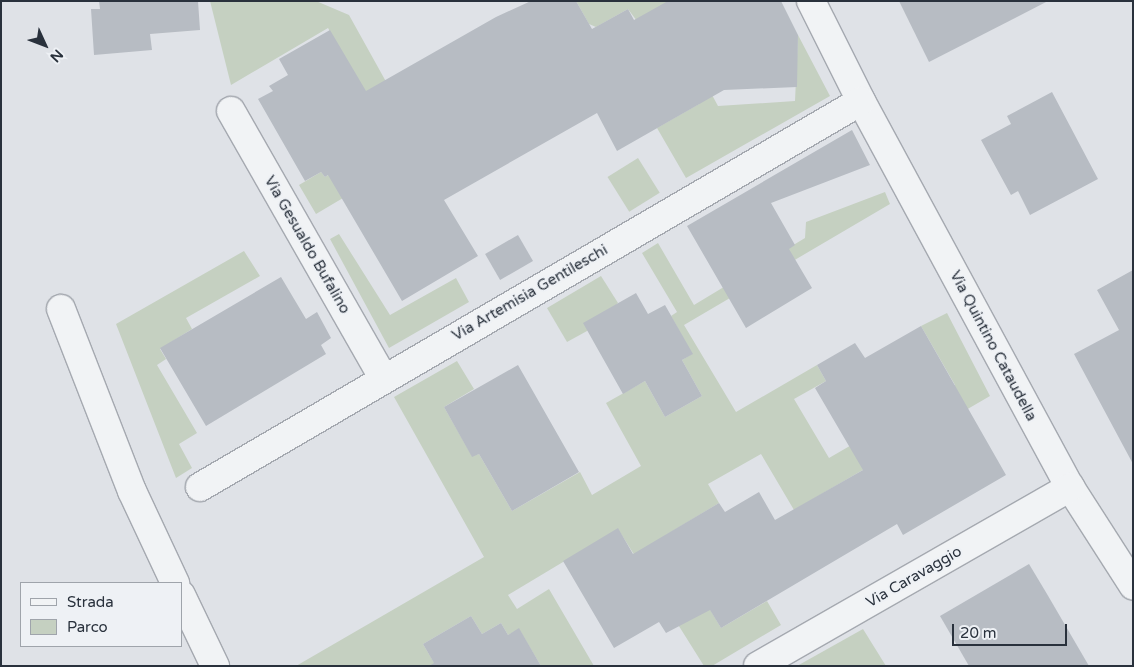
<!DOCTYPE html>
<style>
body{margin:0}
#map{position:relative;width:1134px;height:667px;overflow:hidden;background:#dfe2e7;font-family:"Varela Round",sans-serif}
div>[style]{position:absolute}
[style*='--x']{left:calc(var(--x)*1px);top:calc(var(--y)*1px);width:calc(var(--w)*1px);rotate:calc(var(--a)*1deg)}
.green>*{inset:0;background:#c5d0c1;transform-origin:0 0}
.building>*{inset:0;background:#b7bcc3;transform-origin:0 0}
.roads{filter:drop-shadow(1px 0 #a5a9b0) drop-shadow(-1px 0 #a5a9b0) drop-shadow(0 1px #a5a9b0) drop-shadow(0 -1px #a5a9b0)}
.minor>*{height:28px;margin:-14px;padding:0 14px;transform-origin:14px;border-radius:14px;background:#f1f3f5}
span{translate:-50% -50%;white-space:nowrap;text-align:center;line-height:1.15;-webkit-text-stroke:4px #eef1f5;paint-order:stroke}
.street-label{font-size:15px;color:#29313c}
.frame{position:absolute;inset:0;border:2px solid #29313c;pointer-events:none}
.legend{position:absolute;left:20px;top:582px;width:162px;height:65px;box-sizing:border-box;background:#eef1f5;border:1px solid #9fa4ab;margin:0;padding:6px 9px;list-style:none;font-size:15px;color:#29313c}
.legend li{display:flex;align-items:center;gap:10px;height:25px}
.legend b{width:25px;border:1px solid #9fa4ab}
.north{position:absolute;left:20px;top:20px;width:50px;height:50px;-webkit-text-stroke:4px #eef1f5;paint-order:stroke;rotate:133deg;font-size:14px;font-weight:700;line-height:20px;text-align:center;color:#29313c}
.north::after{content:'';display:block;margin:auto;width:18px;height:22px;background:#29313c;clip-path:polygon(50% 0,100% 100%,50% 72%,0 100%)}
.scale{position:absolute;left:952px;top:624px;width:115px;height:22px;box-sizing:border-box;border:2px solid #29313c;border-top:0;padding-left:6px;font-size:15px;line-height:18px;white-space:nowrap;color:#29313c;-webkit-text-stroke:4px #eef1f5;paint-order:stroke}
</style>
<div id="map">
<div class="green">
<div style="clip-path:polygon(210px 1px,316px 1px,349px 15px,424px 150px,316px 214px,299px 185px,321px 172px,325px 177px,392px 138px,328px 28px,231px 85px)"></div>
<div style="clip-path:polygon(576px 1px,673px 1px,680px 36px,718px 106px,795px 101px,798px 35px,830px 96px,686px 178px,657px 128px,699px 104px,628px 9px,596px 27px,589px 24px)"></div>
<div style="left:638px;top:158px;width:41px;height:36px;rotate:58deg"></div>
<div style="clip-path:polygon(885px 192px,890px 204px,684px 325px,736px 412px,817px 365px,826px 381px,794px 399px,829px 458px,955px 385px,921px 326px,947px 313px,990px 396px,794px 510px,761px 454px,708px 484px,719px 503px,666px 535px,721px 628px,767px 601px,781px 625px,712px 666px,704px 666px,618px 529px,508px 595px,517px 609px,549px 589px,594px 666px,541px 666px,519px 629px,508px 635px,501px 623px,482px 634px,471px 616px,423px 644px,436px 666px,296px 666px,484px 557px,394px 397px,457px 361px,474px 389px,444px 407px,472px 456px,479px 454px,512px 511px,580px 472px,592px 495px,641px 466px,606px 403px,645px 381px,665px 417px,702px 396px,682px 360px,692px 354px,671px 316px,677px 312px,642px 253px,658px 243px,694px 305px,805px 238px,806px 222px)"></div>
<div style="clip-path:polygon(339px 234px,390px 315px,456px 278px,469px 302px,389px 348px,330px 239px)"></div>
<div style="clip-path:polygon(244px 251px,260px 276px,186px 318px,192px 329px,160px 349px,166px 359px,157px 365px,197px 433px,179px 444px,192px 468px,176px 478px,116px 324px)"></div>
<div style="clip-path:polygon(601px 276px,618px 303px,587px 331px,567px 342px,547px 308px)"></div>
<div style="clip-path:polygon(863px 629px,886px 666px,797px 666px)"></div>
</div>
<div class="building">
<div style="clip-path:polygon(99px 1px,198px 1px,200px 30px,150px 34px,152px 50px,94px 55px,91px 9px,100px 9px)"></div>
<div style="clip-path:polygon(531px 1px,576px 1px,592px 29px,628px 9px,634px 20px,668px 1px,781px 1px,798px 35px,797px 87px,724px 90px,617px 151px,597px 113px,444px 200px,478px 256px,402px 301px,328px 175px,325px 177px,321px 172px,305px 181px,258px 99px,273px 91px,269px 86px,288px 75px,279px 59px,330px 30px,366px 91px,496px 17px)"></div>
<div style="clip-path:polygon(899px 1px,1048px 1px,929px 62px)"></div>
<div style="clip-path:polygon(1052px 92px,1098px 179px,1030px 215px,1018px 191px,1011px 195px,981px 140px,1011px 124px,1007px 116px)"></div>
<div style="clip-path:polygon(852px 130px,870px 165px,771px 203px,795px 245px,789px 249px,812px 288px,746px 328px,687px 226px)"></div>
<div style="left:518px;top:235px;width:30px;height:38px;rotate:60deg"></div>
<div style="clip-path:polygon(1133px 270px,1133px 464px,1074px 354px,1119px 330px,1097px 290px)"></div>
<div style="clip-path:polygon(281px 277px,306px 319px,317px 312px,331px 338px,321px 345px,326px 354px,206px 426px,160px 348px)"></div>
<div style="clip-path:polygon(636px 293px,648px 314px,665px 305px,693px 354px,682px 360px,702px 396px,665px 417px,645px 381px,623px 394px,583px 323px)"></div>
<div style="clip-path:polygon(921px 326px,1006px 475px,903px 535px,897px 524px,721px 628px,710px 610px,666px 633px,659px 622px,614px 648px,563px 561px,618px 528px,633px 554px,719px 503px,725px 512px,759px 492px,775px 520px,863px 470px,815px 388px,826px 381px,817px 365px,855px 343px,865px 358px)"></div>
<div style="clip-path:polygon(518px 365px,579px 472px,512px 511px,479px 454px,472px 457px,444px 407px)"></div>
<div style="clip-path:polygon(1029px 564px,1047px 594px,1089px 666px,969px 666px,940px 616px)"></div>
<div style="clip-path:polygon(471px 616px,482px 634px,501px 623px,508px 635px,519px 628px,541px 666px,429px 666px,434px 663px,423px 644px)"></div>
</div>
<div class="roads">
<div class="minor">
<div style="--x:811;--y:1;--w:112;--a:63.4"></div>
<div style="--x:861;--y:101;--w:439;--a:61.6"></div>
<div style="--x:1070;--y:487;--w:117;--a:57.3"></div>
<div style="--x:231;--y:111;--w:307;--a:60.3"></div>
<div style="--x:61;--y:309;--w:195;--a:68.7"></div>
<div style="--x:132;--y:491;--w:102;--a:64.9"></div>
<div style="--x:200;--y:487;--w:765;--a:-30.28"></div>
<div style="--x:181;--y:595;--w:79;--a:64.4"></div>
<div style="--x:758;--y:666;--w:360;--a:-29.8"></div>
</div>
</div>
<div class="street-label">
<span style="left:307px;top:245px;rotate:60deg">Via Gesualdo Bufalino</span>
<span style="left:530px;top:293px;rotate:-30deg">Via Artemisia Gentileschi</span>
<span style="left:993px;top:346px;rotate:62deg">Via Quintino Cataudella</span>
<span style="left:914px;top:577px;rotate:-30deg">Via Caravaggio</span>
</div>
<div class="frame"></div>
<ul class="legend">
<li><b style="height:6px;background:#f1f3f5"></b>Strada</li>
<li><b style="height:14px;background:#c5d0c1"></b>Parco</li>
</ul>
<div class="north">N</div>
<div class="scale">20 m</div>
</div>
